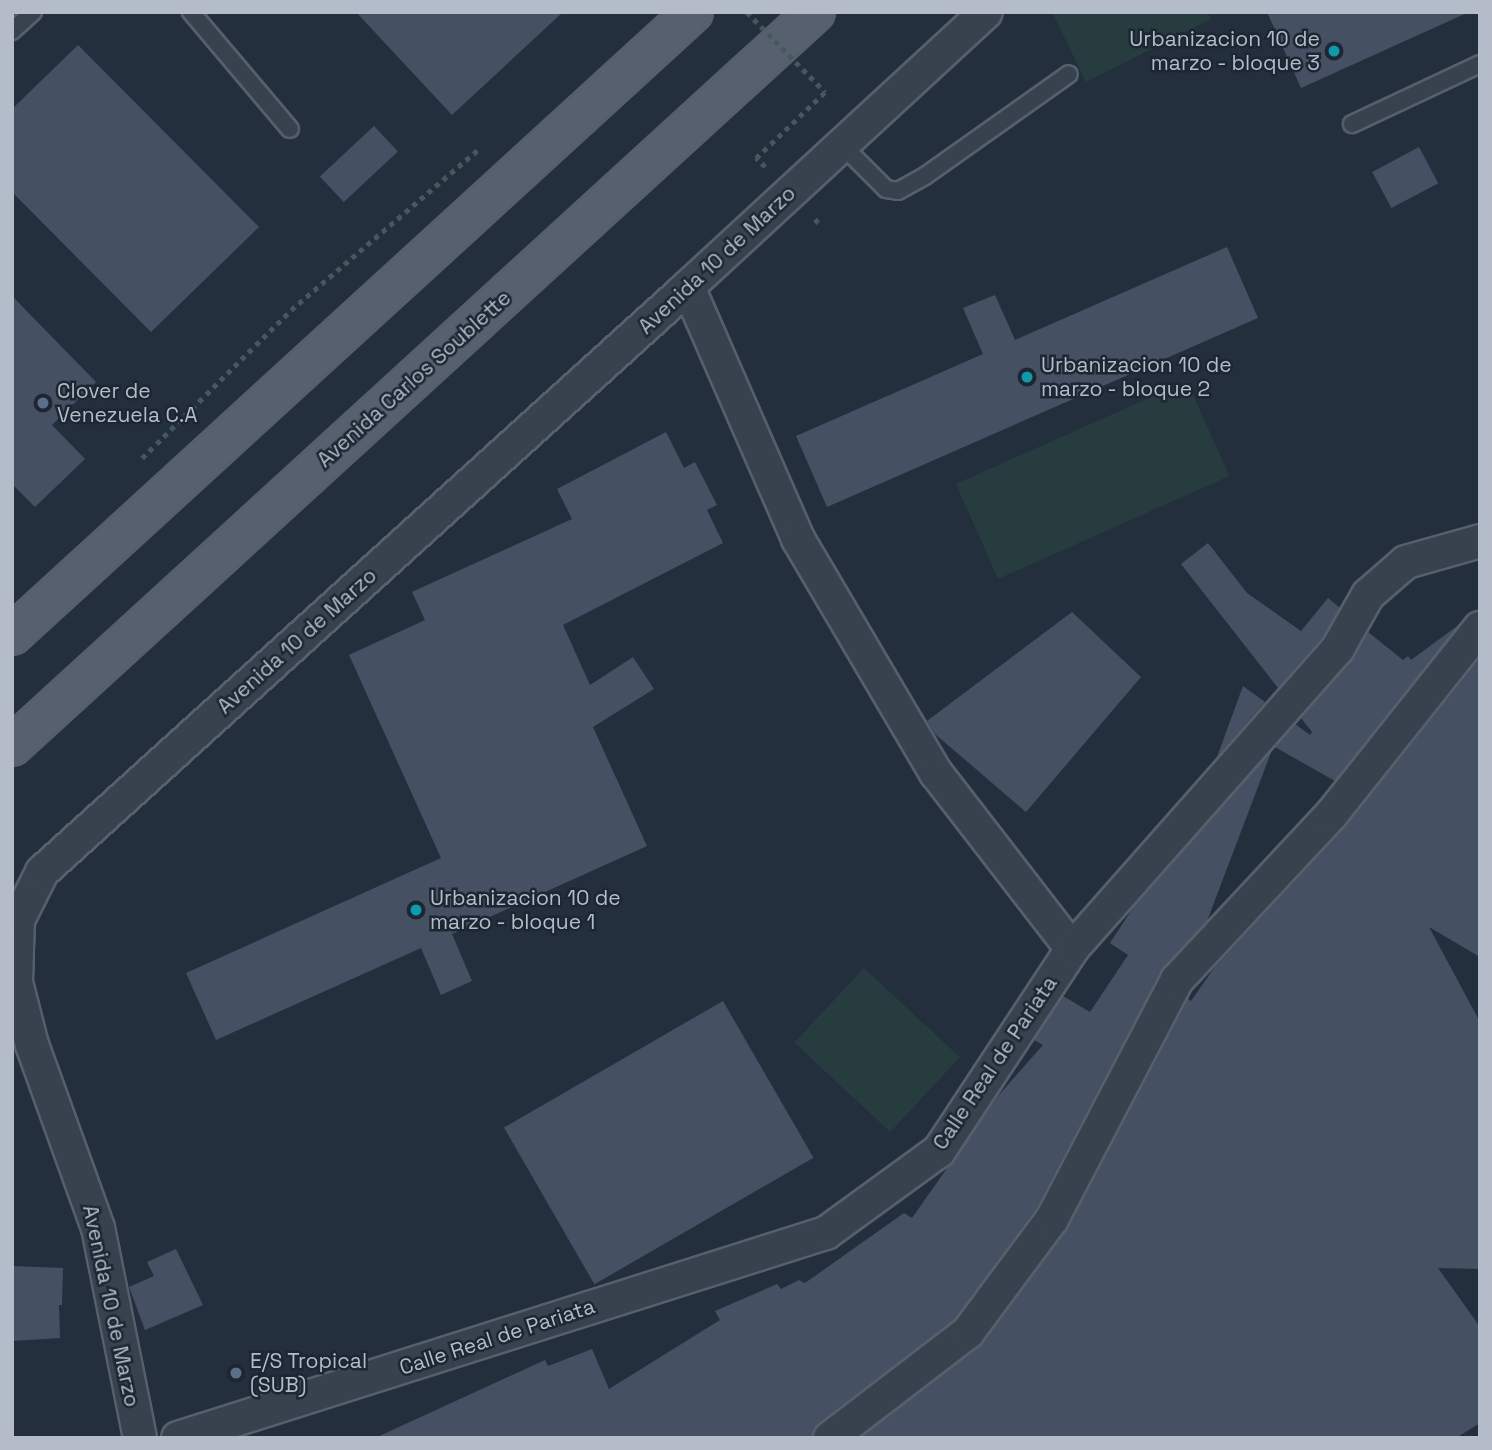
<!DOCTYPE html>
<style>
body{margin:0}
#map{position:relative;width:1492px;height:1450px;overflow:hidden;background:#242f3e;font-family:"Space Grotesk",sans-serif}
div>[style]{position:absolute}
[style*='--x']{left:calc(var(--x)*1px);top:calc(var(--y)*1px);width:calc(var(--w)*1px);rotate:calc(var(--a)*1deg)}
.green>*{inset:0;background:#263c3f;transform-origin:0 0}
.building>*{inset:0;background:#455162;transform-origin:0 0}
.path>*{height:4.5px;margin-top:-2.25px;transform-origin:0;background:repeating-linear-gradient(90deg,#44595c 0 5px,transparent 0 10px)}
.roads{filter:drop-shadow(2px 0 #565f6c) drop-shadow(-2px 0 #565f6c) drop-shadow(0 2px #565f6c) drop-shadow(0 -2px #565f6c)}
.service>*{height:16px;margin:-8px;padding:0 8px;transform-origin:8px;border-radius:8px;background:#38414e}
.minor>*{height:32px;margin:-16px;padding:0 16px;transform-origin:16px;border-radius:16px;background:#38414e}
.primary>*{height:38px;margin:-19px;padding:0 19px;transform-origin:19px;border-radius:19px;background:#56606e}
.path-bridge>*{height:4.5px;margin-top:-2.25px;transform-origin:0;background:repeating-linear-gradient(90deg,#44595c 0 5px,transparent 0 10px)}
.dots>*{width:19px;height:19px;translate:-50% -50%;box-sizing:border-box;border:4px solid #1d2633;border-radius:50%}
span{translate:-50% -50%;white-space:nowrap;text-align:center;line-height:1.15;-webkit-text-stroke:5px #1d2633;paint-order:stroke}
.poi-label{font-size:21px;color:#b4bcc9}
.right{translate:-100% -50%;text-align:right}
.left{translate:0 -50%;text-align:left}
.street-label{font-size:21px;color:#b4bcc9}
.frame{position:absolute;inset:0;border:14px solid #b4bcc9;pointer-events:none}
</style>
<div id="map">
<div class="green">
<div style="clip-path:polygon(1052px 12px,1207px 12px,1211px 19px,1086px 82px)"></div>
<div style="left:1187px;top:381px;width:104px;height:253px;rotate:66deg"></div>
<div style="left:864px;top:968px;width:131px;height:102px;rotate:43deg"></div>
</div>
<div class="building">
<div style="clip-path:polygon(356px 12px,563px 12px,452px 115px)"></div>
<div style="clip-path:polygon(1267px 12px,1469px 12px,1301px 88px)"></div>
<div style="clip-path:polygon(78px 45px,259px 227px,151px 332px,12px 192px,12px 109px)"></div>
<div style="left:374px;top:126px;width:35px;height:74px;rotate:47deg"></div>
<div style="left:1419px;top:147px;width:41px;height:53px;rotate:62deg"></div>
<div style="clip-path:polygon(1227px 247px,1258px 318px,827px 507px,796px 436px,983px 354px,963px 308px,995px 295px,1015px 340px)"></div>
<div style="clip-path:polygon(12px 296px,96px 382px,52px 425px,85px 459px,35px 507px,12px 484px)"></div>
<div style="clip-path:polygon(666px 432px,684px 468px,695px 462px,717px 505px,707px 510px,723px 543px,563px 625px,590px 685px,633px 657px,654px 689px,593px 727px,647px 846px,452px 934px,472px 981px,441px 995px,421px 948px,216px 1040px,186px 973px,441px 858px,349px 655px,425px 620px,412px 592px,572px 519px,557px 489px)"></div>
<div style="clip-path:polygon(1208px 543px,1247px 593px,1301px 631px,1328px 598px,1340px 608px,1323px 637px,1278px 688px,1181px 564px)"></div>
<div style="clip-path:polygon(1072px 612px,1141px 677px,1026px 812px,935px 734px,927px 721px)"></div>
<div style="clip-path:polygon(1460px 624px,1335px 781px,1275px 747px,1295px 724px,1310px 735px,1312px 732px,1301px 718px,1352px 660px,1368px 632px,1403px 660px,1408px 656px,1411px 660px)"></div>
<div style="clip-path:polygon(1480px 658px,1480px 957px,1429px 927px,1480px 1022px,1480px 1269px,1438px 1268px,1480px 1327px,1480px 1423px,1456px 1438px,860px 1438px,983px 1343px,1068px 1228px,1188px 999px,1191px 1001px,1214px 968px,1345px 827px)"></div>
<div style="clip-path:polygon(1243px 686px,1265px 702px,1217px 757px)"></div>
<div style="clip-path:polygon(1272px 750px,1207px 921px,1161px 971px,1036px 1209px,955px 1319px,819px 1423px,812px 1438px,375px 1438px,545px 1360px,548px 1366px,592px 1349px,609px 1389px,720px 1320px,715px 1311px,777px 1284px,781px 1289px,799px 1280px,805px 1283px,904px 1213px,912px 1218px,998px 1096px,1043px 1045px,1034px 1040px,1063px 996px,1090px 1012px,1128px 955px,1110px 943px,1133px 908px)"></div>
<div style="left:723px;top:1001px;width:181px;height:253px;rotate:60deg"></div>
<div style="clip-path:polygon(176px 1249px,203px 1305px,145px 1330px,129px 1287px,154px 1276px,147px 1262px)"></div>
<div style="clip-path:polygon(12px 1266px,63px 1268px,62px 1305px,59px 1305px,60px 1338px,12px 1341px)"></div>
</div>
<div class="path">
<div style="--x:765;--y:167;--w:13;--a:-135"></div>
<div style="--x:756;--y:158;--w:95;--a:-43.7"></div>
<div style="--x:815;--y:219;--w:9;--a:49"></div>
<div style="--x:142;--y:458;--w:210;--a:-44.8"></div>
<div style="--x:291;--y:310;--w:250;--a:-40.6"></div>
</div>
<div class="roads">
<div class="service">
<div style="--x:191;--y:12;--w:153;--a:49.8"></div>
<div style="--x:12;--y:31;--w:28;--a:-42"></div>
<div style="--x:1352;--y:124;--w:141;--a:-25.1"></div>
<div style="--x:842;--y:145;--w:62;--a:45"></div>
<div style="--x:886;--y:189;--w:12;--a:9"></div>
<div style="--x:898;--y:191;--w:31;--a:-29"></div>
<div style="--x:925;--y:176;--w:176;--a:-35.3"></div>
</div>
<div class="minor">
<div style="--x:688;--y:287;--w:275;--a:66.4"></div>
<div style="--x:798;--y:539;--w:272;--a:59.5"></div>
<div style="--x:936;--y:773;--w:222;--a:52.3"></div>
<div style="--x:140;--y:1438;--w:214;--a:-101.3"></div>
<div style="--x:98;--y:1228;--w:195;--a:-109.8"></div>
<div style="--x:32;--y:1045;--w:65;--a:-104.3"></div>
<div style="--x:16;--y:982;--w:62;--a:-88.2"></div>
<div style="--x:18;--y:920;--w:54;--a:-63.4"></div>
<div style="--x:42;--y:872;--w:872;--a:-42.16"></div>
<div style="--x:688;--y:287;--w:405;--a:-42.7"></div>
<div style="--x:178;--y:1438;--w:680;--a:-17.56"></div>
<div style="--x:826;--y:1233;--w:140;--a:-36"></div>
<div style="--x:939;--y:1151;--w:242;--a:-56.6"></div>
<div style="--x:1072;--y:949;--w:402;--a:-48.5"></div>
<div style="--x:1338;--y:648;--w:61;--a:-60.5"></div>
<div style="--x:1368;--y:595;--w:50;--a:-41"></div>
<div style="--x:1406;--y:562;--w:77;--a:-15.8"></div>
<div style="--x:830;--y:1438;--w:174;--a:-37.5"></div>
<div style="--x:968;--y:1332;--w:141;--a:-53.4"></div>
<div style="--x:1052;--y:1219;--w:270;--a:-62.4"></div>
<div style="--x:1177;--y:980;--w:226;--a:-47"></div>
<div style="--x:1331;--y:815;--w:239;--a:-51.5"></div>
</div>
<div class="primary">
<div style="--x:12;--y:635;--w:923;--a:-42.45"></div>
<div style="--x:12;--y:746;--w:1088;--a:-42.43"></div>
</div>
</div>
<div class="path-bridge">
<div style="--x:747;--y:12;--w:112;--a:45.7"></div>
</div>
<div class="dots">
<div style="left:1334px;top:51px;background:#0f9aa8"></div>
<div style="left:1027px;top:377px;background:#0f9aa8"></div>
<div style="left:43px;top:403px;background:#5c6f8a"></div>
<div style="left:416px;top:910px;background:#0f9aa8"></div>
<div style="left:236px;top:1373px;background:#5c6f8a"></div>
</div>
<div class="poi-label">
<span class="right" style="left:1320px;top:51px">Urbanizacion 10 de<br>marzo - bloque 3</span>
<span class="left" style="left:1041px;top:377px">Urbanizacion 10 de<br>marzo - bloque 2</span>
<span class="left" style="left:57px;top:403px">Clover de<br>Venezuela C.A</span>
<span class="left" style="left:430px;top:910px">Urbanizacion 10 de<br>marzo - bloque 1</span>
<span class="left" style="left:250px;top:1373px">E/S Tropical<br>(SUB)</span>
</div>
<div class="street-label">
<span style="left:717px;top:260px;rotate:-43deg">Avenida 10 de Marzo</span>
<span style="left:414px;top:379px;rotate:-42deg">Avenida Carlos Soublette</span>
<span style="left:297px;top:641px;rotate:-42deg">Avenida 10 de Marzo</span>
<span style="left:995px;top:1063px;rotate:-56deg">Calle Real de Pariata</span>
<span style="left:111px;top:1306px;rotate:78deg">Avenida 10 de Marzo</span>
<span style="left:497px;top:1337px;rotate:-18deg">Calle Real de Pariata</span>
</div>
<div class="frame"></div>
</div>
